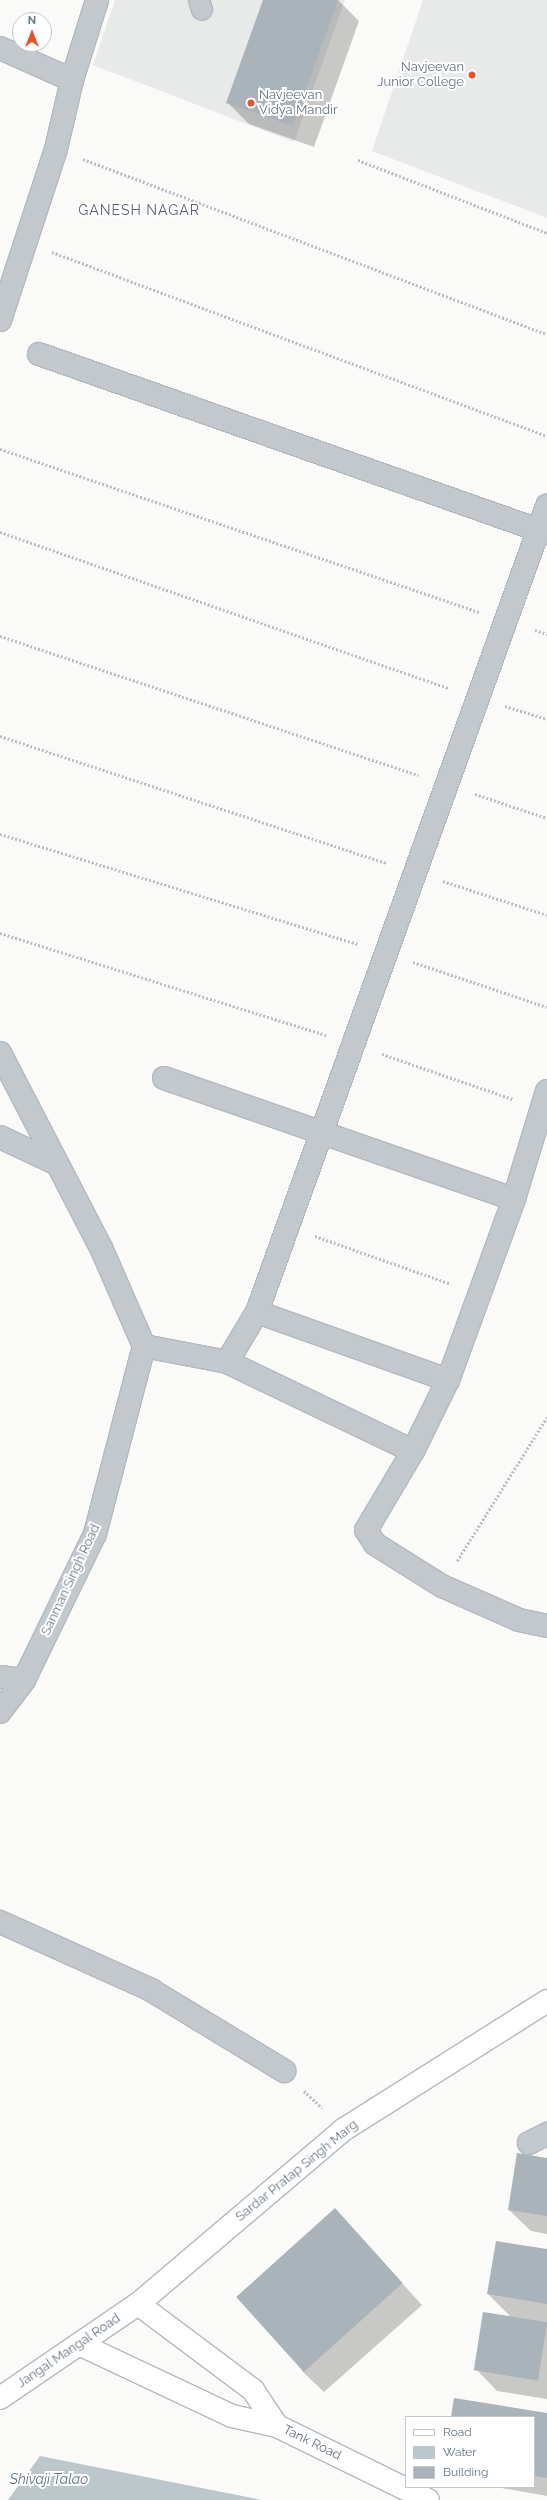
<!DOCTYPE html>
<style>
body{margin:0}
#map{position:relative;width:547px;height:2500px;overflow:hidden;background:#fafaf8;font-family:Raleway,sans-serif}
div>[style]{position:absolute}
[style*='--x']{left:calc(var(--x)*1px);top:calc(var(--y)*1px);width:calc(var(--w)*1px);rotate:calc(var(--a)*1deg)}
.built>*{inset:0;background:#e8e9e9}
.water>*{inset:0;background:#bbc7cb}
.shadow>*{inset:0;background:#0003}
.building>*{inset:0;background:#aab3b9;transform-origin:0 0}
.path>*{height:2.5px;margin-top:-1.25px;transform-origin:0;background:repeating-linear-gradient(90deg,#bbbfc2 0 2px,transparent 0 4px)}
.roads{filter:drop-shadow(1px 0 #b3babf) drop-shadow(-1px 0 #b3babf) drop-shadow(0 1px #b3babf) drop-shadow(0 -1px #b3babf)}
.lane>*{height:20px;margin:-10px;padding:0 10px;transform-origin:10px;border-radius:10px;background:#c3c8cc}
.street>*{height:22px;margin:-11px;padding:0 11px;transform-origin:11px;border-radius:11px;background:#c3c8cc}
.secondary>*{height:22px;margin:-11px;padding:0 11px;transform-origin:11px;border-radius:11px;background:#fff}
.dots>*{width:11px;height:11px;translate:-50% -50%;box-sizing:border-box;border:2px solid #fff;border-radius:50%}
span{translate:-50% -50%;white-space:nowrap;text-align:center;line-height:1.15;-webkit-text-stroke:4px #fff;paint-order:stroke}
.poi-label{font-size:13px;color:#657683}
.right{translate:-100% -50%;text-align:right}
.left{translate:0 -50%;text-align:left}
.street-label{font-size:13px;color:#657683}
.neighbourhood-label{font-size:14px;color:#57646e;letter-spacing:1px}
.water-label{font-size:14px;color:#60757c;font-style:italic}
.legend{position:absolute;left:405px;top:2416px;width:130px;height:72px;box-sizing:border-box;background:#fff;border:1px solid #c1c8cd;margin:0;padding:5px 7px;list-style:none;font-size:12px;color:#657683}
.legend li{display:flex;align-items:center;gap:8px;height:20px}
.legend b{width:20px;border:1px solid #c1c8cd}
.north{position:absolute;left:12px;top:12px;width:40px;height:40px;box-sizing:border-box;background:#fff;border:1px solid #c1c8cd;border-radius:50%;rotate:0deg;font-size:11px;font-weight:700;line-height:16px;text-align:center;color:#657683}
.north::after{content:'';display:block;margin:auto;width:14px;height:18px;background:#e4572e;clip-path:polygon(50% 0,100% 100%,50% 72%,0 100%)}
</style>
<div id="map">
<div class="built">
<div style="clip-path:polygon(115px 0,345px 0,294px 142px,93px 65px)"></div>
<div style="clip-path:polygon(423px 0,547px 0,547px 218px,372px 151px)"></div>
</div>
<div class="water">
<div style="clip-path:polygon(40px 2456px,262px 2500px,8px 2500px)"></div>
</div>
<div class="shadow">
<div style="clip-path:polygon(264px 0,338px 0,359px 21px,314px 147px,249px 124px,227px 102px)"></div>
<div style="clip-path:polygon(547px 2159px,547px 2234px,531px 2231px,509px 2210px)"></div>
<div style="clip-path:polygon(335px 2210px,422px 2305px,324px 2392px,302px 2371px)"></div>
<div style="clip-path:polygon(547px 2250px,547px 2399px,497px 2391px,476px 2369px,512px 2318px,488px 2294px)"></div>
<div style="clip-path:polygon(547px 2414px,547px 2496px,496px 2487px,534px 2487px,534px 2417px,452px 2417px)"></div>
</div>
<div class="building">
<div style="clip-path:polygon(263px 0,338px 0,293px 126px,226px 103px)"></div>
<div style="clip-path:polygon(517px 2153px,547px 2158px,547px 2216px,508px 2210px)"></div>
<div style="left:335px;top:2208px;width:101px;height:133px;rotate:48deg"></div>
<div style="clip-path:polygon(496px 2241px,547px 2249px,547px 2304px,487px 2294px)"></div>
<div style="left:483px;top:2312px;width:65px;height:59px;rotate:9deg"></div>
<div style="clip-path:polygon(454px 2398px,547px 2413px,547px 2478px,534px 2476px,534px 2417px,451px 2417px)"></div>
</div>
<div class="path">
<div style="--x:83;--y:159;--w:496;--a:20.7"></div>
<div style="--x:358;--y:160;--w:203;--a:21.1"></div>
<div style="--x:52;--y:252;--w:528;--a:20.39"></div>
<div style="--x:0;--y:449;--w:506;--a:18.79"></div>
<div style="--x:0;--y:532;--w:475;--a:19.2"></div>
<div style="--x:535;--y:630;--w:13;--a:18"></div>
<div style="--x:0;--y:636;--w:441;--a:18.4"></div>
<div style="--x:505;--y:706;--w:44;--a:17.2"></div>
<div style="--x:0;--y:736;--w:407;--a:18.2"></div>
<div style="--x:475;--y:794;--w:76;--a:18.4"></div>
<div style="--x:0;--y:834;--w:374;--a:17.1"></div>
<div style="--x:443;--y:881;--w:109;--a:18.1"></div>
<div style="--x:0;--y:933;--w:342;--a:17.4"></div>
<div style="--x:413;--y:962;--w:141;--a:18.6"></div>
<div style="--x:382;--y:1054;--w:139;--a:19"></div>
<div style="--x:315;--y:1236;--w:144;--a:19.4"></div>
<div style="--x:457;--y:1561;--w:170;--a:-58"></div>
<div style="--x:304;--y:2091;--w:25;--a:43"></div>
</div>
<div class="roads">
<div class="lane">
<div style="--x:199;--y:0;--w:10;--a:73"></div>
</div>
<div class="street">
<div style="--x:0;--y:48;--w:79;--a:24"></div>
<div style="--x:72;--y:80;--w:71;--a:103.1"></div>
<div style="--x:56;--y:149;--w:180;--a:108.1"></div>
<div style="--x:72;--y:80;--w:84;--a:-72.6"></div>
<div style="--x:39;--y:354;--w:539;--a:19.41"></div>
<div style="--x:0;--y:1053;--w:222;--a:62.6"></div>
<div style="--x:102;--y:1250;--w:105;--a:66.4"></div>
<div style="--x:164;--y:1078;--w:370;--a:19.1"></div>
<div style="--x:547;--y:1091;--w:113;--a:107"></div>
<div style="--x:514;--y:1199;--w:193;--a:110"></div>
<div style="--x:448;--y:1380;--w:79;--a:116.2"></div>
<div style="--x:413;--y:1451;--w:92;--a:120.7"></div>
<div style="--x:366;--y:1530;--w:17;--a:57"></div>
<div style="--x:375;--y:1544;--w:79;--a:32.1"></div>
<div style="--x:442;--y:1586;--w:84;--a:23.8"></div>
<div style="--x:519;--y:1620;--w:29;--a:12"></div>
<div style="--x:0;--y:1137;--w:63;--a:25.3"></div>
<div style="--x:257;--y:1312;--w:203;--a:19.6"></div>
<div style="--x:144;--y:1346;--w:85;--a:10.9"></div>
<div style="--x:227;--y:1362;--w:206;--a:25.6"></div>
<div style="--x:227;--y:1362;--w:58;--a:-59"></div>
<div style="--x:257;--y:1312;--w:857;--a:-70.21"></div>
<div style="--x:0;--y:1677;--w:24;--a:7"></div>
<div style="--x:0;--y:1712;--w:40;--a:-53"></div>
<div style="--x:24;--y:1680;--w:162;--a:-64.1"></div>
<div style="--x:95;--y:1534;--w:194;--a:-75.4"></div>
<div style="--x:0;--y:1922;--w:166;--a:24.2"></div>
<div style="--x:151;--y:1990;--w:156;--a:31.3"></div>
<div style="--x:529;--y:2143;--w:20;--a:-27"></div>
</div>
<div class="secondary">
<div style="--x:138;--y:2304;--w:144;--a:36.8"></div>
<div style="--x:253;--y:2390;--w:43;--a:56.3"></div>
<div style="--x:277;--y:2426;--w:168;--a:26.1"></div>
<div style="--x:79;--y:2344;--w:169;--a:25.2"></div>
<div style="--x:232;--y:2416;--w:46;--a:12.5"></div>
<div style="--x:0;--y:2398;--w:167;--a:-34.3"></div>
<div style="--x:138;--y:2304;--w:269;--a:-40.3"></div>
<div style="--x:343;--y:2130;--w:241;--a:-32.3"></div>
</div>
</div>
<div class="dots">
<div style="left:472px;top:75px;background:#e4572e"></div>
<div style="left:251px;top:103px;background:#e4572e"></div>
</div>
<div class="poi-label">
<span class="right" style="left:464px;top:75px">Navjeevan<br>Junior College</span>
<span class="left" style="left:259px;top:103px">Navjeevan<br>Vidya Mandir</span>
</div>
<div class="street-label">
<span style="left:71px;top:1580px;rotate:-65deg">Sanman Singh Road</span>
<span style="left:297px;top:2171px;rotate:-39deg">Sardar Pratap Singh Marg</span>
<span style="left:69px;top:2351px;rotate:-34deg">Jangal Mangal Road</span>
<span style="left:312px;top:2443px;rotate:26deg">Tank Road</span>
</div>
<div class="neighbourhood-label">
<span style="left:139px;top:210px">GANESH NAGAR</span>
</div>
<div class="water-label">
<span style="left:49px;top:2479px">Shivaji Talao</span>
</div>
<ul class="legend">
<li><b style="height:5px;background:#fff"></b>Road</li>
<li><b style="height:11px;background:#bbc7cb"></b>Water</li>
<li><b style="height:11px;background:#aab3b9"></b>Building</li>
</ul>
<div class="north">N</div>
</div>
